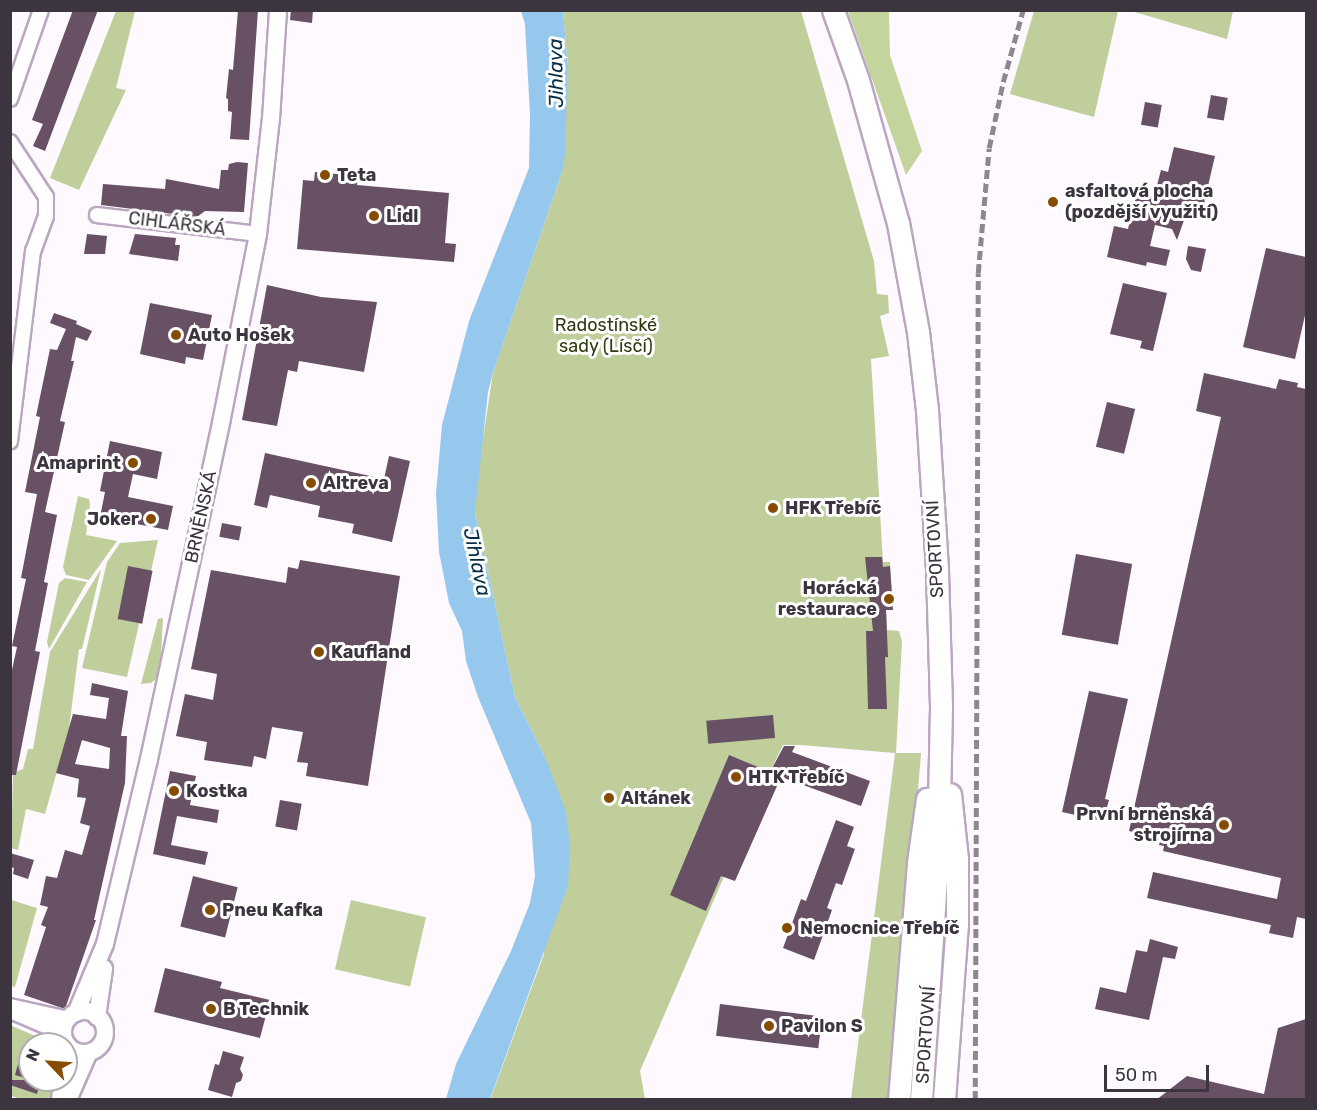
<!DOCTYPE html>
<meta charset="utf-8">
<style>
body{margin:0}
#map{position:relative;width:1317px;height:1110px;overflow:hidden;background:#fdf9fe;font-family:Rubik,sans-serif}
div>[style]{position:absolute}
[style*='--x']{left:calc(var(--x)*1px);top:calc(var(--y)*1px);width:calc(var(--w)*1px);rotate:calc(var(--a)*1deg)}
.green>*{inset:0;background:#c0ce9c;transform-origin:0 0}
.forest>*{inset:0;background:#c4d49d}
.water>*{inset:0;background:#96c8ee}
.building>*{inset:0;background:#685165;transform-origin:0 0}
.roads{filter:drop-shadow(2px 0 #baa6c0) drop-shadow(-2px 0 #baa6c0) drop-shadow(0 2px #baa6c0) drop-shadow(0 -2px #baa6c0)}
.minor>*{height:14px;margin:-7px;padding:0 7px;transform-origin:7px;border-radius:7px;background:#fff}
.tertiary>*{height:16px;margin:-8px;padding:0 8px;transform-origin:8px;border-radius:8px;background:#fff}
.tertiary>.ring{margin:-8px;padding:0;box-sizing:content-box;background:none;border:16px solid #fff;border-radius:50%}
.primary>*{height:21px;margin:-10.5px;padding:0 10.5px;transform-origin:10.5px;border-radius:10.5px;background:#fff}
.rail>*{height:4.5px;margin-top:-2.25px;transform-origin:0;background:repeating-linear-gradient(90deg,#8d878f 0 9px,transparent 0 13.5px)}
.dots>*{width:16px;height:16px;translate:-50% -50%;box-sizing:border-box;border:3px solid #fff;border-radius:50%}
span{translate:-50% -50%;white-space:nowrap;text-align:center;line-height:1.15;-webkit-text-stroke:6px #fff;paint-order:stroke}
.poi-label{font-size:18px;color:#3c343f;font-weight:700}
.left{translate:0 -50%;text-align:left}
.right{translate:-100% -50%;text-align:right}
.street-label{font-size:18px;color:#3c343f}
.park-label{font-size:18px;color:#313a10}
.water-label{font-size:20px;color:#052e48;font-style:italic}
.frame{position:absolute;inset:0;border:12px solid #3c343f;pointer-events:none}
.north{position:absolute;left:18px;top:1032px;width:60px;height:60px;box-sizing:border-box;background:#fff;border:2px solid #b1aeb2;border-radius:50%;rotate:295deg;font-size:16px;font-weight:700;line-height:24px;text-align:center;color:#3c343f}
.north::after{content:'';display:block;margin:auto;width:21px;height:27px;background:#864d00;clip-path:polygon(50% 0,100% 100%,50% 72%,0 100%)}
.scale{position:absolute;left:1104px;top:1065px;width:105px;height:27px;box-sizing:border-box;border:3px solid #3c343f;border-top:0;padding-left:8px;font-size:18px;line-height:21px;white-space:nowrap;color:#3c343f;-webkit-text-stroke:4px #fff;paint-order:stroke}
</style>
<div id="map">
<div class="green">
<div style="clip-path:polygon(116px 11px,135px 11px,116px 88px,126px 90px,79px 190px,50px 178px)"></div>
<div style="clip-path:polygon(563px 11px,801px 11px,874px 261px,877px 294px,888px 295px,889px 313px,880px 316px,889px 356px,871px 359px,883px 562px,890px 562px,893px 610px,886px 610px,887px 630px,899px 631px,902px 641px,896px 753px,921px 753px,893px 1099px,851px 1099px,895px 753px,801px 745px,783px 745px,764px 784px,640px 1071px,645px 1099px,490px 1100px,544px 954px,544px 755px,515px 697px,475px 512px,475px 490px,493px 373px,562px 172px,568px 67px)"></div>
<div style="clip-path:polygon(1034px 11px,1118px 11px,1094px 117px,1010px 94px)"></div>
<div style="clip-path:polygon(1131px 11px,1233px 10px,1233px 11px,1227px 39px)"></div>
<div style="clip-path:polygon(78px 496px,89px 499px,90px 504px,86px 535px,117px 541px,89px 580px,66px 575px,63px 567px)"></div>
<div style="clip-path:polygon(158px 540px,127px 677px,82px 668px,107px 562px,120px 543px)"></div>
<div style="clip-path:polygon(101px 569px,82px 649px,79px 649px,69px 729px,45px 814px,26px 809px,18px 850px,11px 848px,13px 773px,23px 769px,28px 749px,33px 749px,50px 652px)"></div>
<div style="clip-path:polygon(65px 578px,87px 582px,49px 649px,47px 642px,59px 583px)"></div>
<div style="clip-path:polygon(163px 618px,161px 655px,156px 679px,151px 683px,141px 684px,158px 619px)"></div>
<div style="clip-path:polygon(11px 900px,37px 908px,15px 987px,11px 986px)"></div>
<div style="left:351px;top:900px;width:77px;height:71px;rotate:13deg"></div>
<div style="clip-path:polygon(10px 1025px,54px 1044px,30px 1044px,30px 1080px,57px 1080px,49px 1099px,21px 1099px,11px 1096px)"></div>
</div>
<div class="forest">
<div style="clip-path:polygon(848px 11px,889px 11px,890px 55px,922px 151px,906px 175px)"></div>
</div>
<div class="water">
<div style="clip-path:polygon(521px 11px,563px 11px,568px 67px,565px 154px,562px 172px,493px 373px,488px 392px,475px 512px,515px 697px,544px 755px,566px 811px,570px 845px,568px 886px,490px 1099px,446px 1099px,456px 1064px,511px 951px,530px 903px,535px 876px,531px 823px,478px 697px,466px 661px,462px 631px,449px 603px,439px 552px,436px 493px,442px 425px,469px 321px,529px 168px,530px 114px,525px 24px)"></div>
</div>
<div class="building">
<div style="clip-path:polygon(73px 10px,98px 10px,45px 151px,33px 146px,43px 124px,32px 120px)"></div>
<div style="clip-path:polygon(238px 10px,258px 10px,249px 140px,230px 139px,232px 112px,228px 111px,228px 99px,226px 98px,229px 69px,233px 70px)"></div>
<div style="clip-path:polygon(291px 10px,313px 10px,312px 23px,290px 20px)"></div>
<div style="left:1211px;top:95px;width:17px;height:23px;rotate:10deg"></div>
<div style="left:1145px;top:102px;width:17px;height:23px;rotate:10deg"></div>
<div style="clip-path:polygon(1174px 147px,1215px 156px,1202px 212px,1188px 209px,1177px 240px,1172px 229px,1155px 225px,1150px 246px,1170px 250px,1166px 266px,1147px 262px,1146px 266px,1107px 257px,1114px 226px,1128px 229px,1137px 193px,1154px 197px,1161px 170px,1168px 172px)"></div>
<div style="clip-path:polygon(237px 162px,248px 163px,244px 212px,205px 211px,197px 217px,101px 205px,103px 184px,165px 189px,166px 179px,219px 189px,221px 170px,228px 170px,229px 164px)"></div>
<div style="clip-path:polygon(315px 172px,358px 176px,357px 185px,449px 193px,445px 243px,456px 244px,454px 262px,297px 249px,303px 180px,314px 181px)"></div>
<div style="clip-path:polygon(87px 234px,107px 236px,105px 254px,84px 254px)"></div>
<div style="clip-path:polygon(135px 234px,176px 238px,175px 245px,180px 245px,178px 261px,129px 254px)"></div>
<div style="clip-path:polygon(1188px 246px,1206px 249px,1201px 272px,1191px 270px,1186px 259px)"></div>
<div style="clip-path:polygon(1266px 248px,1306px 257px,1306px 311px,1295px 359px,1243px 347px)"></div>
<div style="clip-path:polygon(1123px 283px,1167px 293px,1153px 351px,1140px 348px,1142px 341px,1110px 334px)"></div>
<div style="clip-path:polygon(267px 285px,321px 297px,377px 302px,364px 372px,299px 361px,297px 372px,288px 370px,277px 426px,242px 420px)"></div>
<div style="clip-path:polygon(150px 303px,212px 315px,203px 360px,186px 357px,185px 364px,140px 354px)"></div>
<div style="clip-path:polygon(54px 313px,77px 321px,76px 324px,92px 331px,87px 341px,76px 337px,71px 361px,74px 361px,60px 421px,65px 422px,45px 512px,57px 515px,44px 582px,48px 583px,35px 651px,40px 652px,16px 775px,10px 775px,10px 679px,17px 647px,12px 646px,26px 579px,21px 578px,37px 494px,25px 492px,40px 417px,36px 416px,50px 349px,57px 350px,66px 329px,50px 323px)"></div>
<div style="clip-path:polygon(1204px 373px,1276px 389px,1279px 379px,1298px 383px,1297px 387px,1306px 389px,1306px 919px,1297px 917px,1293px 938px,1269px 933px,1271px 925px,1147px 898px,1153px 872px,1277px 899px,1281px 878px,1163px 851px,1164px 846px,1159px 845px,1161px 838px,1129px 831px,1221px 417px,1196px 411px)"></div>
<div style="left:1107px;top:402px;width:29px;height:46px;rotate:14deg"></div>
<div style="clip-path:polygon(110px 441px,162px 452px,157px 479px,133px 474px,128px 497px,173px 506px,168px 530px,100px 517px,105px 492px,100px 491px)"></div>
<div style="clip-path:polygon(265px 453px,384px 479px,389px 456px,410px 461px,392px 542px,352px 533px,354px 524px,318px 517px,320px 506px,270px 495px,267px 508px,254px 505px)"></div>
<div style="left:222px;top:523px;width:20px;height:14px;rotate:11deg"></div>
<div style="left:1076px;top:554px;width:57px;height:82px;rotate:10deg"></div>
<div style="clip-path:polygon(865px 557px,882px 557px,883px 567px,890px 566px,893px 610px,886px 610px,888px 657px,885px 657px,887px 709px,868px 709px,866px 631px,873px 631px)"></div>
<div style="clip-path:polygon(300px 560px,400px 576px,368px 786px,306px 776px,308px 763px,297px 762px,303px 732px,272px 727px,266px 759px,254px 756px,252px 767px,204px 760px,207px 742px,176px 736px,185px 694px,213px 700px,217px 674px,191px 669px,211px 570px,286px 583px,288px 567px,298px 569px)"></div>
<div style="left:128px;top:566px;width:25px;height:54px;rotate:11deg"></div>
<div style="clip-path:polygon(evenodd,92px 683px,128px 691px,121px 736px,127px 736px,125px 783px,94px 920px,96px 920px,65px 1009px,24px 995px,46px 927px,41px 925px,48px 907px,40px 905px,46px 876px,57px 878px,65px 850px,82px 855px,90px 826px,80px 823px,86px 798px,77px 797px,79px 779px,56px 773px,73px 714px,106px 719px,109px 698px,90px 695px,92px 683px,82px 740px,110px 748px,109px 769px,75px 764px,82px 740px)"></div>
<div style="clip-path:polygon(1089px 691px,1128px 699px,1105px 799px,1109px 800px,1103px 821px,1062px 812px)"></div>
<div style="left:773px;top:715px;width:23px;height:67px;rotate:85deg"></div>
<div style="clip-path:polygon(784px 746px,795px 746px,792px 752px,870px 781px,861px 806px,781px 777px,735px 881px,721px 876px,706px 911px,670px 895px,729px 755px,770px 772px)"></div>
<div style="clip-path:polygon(170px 771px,196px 776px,190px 805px,219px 810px,217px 823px,177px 816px,171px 845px,208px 852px,205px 865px,153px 854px)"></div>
<div style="clip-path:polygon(609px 790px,615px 794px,615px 801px,610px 804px,604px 801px,603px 794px)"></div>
<div style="left:280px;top:800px;width:22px;height:27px;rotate:10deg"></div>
<div style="clip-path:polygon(836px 820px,854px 827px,847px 846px,855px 849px,842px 885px,836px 883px,827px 908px,832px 910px,814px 960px,783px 948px,801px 899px,806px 901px)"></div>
<div style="clip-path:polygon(10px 853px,34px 860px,28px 879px,13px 874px,14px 868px,10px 867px)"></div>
<div style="left:193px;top:876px;width:46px;height:52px;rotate:14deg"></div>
<div style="clip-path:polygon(1150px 939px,1178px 947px,1175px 959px,1163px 957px,1149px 1020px,1095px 1009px,1100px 987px,1126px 993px,1136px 950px,1147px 952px)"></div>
<div style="clip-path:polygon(165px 968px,222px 982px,220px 988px,270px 1000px,260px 1038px,154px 1012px)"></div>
<div style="left:720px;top:1004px;width:103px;height:32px;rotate:7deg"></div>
<div style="clip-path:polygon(1306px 1019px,1306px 1100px,1156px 1100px,1187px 1076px,1264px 1094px,1278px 1028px)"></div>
<div style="clip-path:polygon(223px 1051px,244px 1057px,240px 1069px,243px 1075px,241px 1081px,236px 1083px,232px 1097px,208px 1090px,215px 1064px,219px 1065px)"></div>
<div style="clip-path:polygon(18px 1064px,30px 1067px,25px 1078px,15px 1075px)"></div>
<div style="clip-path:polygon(10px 1080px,41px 1080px,37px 1094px,10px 1085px)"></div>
</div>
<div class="roads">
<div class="minor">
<div style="--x:10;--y:99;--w:94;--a:-70.8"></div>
<div style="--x:10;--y:142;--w:66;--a:56.8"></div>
<div style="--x:46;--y:197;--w:19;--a:90"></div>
<div style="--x:46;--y:216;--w:37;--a:110"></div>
<div style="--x:33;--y:251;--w:192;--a:96.9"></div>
<div style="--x:97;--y:215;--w:162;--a:6.7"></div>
<div style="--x:10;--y:1006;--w:59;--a:12.6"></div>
<div style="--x:15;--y:1013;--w:53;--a:23.2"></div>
</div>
<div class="tertiary">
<div class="ring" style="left:63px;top:1011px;width:26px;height:26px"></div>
<div style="--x:76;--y:1013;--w:75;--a:-67.2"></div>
<div style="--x:105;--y:944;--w:190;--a:-76.6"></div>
<div style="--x:149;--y:759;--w:344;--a:-77.9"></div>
<div style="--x:221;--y:423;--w:193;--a:-78.9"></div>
<div style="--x:258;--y:234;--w:116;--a:-83.6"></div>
<div style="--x:271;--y:119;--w:109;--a:-86.3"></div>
<div style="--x:97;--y:1017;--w:49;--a:-81.7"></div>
<div style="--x:60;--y:1100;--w:20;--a:-84"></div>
<div style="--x:68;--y:1100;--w:52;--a:-66.4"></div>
</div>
<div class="primary">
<div style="--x:833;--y:10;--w:74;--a:70.3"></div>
<div style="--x:858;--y:80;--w:148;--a:74.4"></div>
<div style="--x:898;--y:223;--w:111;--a:79.6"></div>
<div style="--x:918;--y:332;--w:79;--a:83.4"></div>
<div style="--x:927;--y:410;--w:161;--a:86.4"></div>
<div style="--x:937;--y:571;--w:136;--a:88.3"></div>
<div style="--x:941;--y:707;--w:143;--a:91.2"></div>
<div style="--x:938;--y:850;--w:251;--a:93.9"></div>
<div style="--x:899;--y:1100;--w:239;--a:-85.4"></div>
<div style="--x:918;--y:862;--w:64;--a:-81.9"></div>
<div style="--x:944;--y:1100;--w:176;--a:-85.8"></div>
<div style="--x:957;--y:924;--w:65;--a:-90"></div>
<div style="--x:957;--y:859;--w:65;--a:-96.1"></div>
</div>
</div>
<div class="rail">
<div style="--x:975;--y:1100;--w:827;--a:-89.79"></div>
<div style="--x:978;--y:273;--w:125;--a:-85"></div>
<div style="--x:989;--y:148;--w:67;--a:-78"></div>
<div style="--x:1003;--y:82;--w:75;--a:-74.5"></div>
</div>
<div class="dots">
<div style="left:325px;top:175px;background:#864d00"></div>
<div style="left:1053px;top:202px;background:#864d00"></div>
<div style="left:374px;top:216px;background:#864d00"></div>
<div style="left:176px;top:335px;background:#864d00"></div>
<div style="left:133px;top:463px;background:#864d00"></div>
<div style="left:311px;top:483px;background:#864d00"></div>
<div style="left:773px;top:508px;background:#864d00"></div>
<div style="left:151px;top:519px;background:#864d00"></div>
<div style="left:889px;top:599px;background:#864d00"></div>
<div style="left:319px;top:652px;background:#864d00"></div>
<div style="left:736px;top:777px;background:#864d00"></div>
<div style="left:174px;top:791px;background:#864d00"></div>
<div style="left:609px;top:798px;background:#864d00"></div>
<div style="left:1224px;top:825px;background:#864d00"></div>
<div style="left:210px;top:910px;background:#864d00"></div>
<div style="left:787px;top:928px;background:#864d00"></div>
<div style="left:211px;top:1009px;background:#864d00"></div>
<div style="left:769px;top:1026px;background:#864d00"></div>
</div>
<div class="poi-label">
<span class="left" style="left:337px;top:175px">Teta</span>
<span class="left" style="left:1065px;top:202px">asfaltová plocha<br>(pozdější využití)</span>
<span class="left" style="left:386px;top:216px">Lidl</span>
<span class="left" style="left:188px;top:335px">Auto Hošek</span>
<span class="right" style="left:121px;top:463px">Amaprint</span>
<span class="left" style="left:323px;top:483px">Altreva</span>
<span class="left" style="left:785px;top:508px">HFK Třebíč</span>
<span class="right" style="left:139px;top:519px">Joker</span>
<span class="right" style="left:877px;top:599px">Horácká<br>restaurace</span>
<span class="left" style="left:331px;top:652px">Kaufland</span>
<span class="left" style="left:748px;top:777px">HTK Třebíč</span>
<span class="left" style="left:186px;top:791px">Kostka</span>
<span class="left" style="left:621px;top:798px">Altánek</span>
<span class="right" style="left:1212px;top:825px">První brněnská<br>strojírna</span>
<span class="left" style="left:222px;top:910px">Pneu Kafka</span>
<span class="left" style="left:800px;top:928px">Nemocnice Třebíč</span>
<span class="left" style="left:223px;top:1009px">B Technik</span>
<span class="left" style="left:781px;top:1026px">Pavilon S</span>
</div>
<div class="street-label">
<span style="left:177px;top:224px;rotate:7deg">CIHLÁŘSKÁ</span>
<span style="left:201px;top:517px;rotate:-78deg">BRNĚNSKÁ</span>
<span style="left:935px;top:549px;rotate:-93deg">SPORTOVNÍ</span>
<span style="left:926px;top:1035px;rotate:-86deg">SPORTOVNÍ</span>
</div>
<div class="park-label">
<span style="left:606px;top:336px">Radostínské<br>sady (Lísčí)</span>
</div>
<div class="water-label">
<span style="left:556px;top:73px;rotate:-91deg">Jihlava</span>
<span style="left:477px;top:562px;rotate:78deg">Jihlava</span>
</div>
<div class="frame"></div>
<div class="north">N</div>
<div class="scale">50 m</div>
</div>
